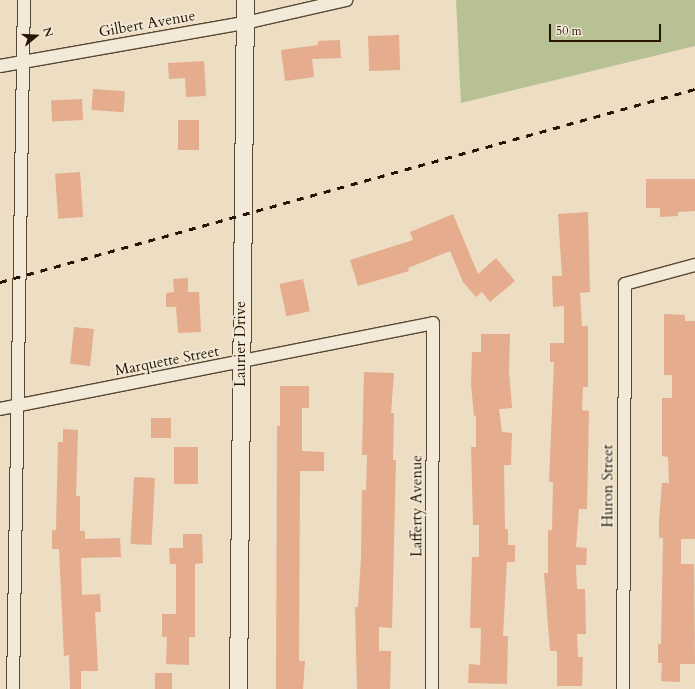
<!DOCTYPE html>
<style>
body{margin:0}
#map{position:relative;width:695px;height:689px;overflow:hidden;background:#ecddc3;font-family:Cardo,serif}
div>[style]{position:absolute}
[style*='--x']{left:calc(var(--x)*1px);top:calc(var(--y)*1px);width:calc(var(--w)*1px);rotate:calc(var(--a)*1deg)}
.green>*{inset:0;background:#b8c194}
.building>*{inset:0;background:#e5ac8d;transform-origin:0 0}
.roads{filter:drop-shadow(1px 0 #574732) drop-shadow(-1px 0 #574732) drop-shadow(0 1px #574732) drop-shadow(0 -1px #574732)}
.street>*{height:12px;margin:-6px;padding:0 6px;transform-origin:6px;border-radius:6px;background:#f3e9d8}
.secondary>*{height:17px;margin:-8.5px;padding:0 8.5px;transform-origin:8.5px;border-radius:8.5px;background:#f3e9d8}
.rail>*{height:3px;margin-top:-1.5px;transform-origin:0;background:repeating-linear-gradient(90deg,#251502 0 7px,transparent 0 14px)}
span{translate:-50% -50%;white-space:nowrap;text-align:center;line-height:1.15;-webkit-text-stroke:3.5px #f3e9d8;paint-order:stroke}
.street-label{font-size:15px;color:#251502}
.north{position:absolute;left:16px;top:16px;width:40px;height:40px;-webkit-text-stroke:3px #f3e9d8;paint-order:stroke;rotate:72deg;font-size:11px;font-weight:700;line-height:16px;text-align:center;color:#251502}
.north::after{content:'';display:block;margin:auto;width:14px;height:18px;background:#251502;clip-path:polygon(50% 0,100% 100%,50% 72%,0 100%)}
.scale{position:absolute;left:549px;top:24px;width:112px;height:18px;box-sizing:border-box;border:2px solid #251502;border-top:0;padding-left:5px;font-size:12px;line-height:14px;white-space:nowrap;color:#251502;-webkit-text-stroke:3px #f3e9d8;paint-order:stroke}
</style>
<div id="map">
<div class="green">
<div style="clip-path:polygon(456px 0,695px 0,695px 46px,461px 103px)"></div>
</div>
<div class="building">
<div style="left:399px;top:35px;width:35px;height:31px;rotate:88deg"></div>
<div style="clip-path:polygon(340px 40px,341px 58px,312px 59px,314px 77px,285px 81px,281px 50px,318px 45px,318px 41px)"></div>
<div style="clip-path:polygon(204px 61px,206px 96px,186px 97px,185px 78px,169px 79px,168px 63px)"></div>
<div style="left:93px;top:89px;width:32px;height:21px;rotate:4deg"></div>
<div style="left:82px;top:99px;width:21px;height:31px;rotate:87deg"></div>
<div style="left:178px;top:120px;width:21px;height:30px"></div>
<div style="left:80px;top:172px;width:45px;height:25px;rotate:86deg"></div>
<div style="clip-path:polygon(646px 179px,695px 179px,695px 211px,678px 212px,678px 216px,660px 217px,660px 208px,646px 208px)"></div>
<div style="clip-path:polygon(588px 212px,590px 292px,580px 293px,582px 326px,588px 326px,588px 387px,583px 387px,582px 410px,589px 411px,587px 509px,579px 509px,576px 547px,587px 548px,586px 565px,576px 565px,577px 589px,585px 589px,586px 634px,577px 634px,578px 657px,583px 657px,582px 686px,557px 686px,557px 651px,550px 651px,544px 573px,548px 573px,548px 530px,552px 530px,553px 482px,549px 482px,554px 362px,550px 362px,550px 343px,564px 343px,564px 306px,553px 307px,552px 276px,562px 276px,558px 214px)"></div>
<div style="clip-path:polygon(453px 214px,478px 274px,496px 258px,515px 281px,490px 302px,482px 292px,476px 297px,463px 282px,450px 251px,408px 268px,409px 271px,358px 286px,350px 260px,413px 240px,410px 232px)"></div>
<div style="clip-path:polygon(188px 278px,188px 292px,199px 292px,201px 332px,178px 333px,176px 307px,166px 307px,166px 293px,174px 292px,173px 279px)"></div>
<div style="left:303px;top:279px;width:33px;height:24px;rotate:78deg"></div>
<div style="clip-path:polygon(664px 314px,685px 315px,685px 321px,695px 321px,695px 539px,681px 539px,681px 564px,694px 564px,695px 664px,680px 664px,680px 682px,661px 681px,662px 663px,658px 663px,658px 644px,661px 644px,663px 538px,659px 538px,659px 520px,662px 483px,669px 483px,668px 457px,662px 456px,662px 398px,672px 398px,672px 375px,664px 375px)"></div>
<div style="left:74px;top:327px;width:20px;height:37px;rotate:6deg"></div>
<div style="clip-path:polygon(481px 334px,510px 334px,509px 371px,512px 408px,499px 409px,502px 432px,512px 433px,511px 465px,504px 465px,505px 529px,508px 529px,508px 545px,515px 545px,515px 562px,507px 562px,503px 636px,508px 636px,507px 684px,468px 683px,469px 664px,480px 665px,481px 628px,470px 628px,472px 557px,479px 557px,479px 525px,473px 525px,471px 447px,476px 447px,476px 416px,474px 416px,471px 384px,472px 352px,481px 352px)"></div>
<div style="clip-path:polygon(364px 372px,394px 373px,391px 413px,394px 413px,393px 460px,396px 460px,392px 628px,379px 627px,379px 651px,391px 651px,390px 689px,357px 689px,355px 607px,358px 607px,361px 557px,362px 490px,366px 490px,367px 455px,362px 455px)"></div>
<div style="clip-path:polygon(280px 386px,309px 386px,309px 408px,302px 408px,302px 451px,324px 452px,324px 471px,300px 471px,299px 661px,305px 661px,303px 689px,276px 689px,277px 426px,280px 426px)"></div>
<div style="left:151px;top:418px;width:20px;height:20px"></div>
<div style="clip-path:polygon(63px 429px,78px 430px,76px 496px,80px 496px,80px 531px,85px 531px,85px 539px,120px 538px,121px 557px,81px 558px,82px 595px,100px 594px,101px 612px,95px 612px,98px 671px,81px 671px,81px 689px,70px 689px,69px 655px,64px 656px,59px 549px,52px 549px,52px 530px,56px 530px,58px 442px,63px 442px)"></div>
<div style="left:174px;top:447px;width:24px;height:37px"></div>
<div style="left:134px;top:477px;width:21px;height:67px;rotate:3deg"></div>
<div style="clip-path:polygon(183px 534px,202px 534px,203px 563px,195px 564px,195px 637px,189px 637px,189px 665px,166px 664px,167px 637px,162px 637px,162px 614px,176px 614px,176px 564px,170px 564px,169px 548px,183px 548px)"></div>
<div style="left:155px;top:673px;width:17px;height:16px"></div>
</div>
<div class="roads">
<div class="street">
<div style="--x:0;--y:66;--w:249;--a:-10"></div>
<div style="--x:245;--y:23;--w:104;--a:-12.8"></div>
<div style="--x:0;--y:409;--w:441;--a:-11.2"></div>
<div style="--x:433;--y:323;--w:366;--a:90.2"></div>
<div style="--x:13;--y:689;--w:689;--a:-89.09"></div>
<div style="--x:623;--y:689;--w:405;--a:-89.7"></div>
<div style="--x:625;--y:284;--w:73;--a:-15.2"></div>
</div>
<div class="secondary">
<div style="--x:238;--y:689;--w:689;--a:-89.42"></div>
</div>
</div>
<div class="rail">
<div style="--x:0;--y:282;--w:721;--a:-15.52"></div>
</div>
<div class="street-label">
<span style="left:147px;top:24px;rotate:-10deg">Gilbert Avenue</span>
<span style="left:241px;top:344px;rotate:-90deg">Laurier Drive</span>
<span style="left:167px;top:361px;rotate:-11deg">Marquette Street</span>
<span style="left:608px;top:486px;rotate:-90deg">Huron Street</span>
<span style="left:417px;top:506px;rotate:-90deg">Lafferty Avenue</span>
</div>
<div class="north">N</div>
<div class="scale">50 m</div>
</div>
